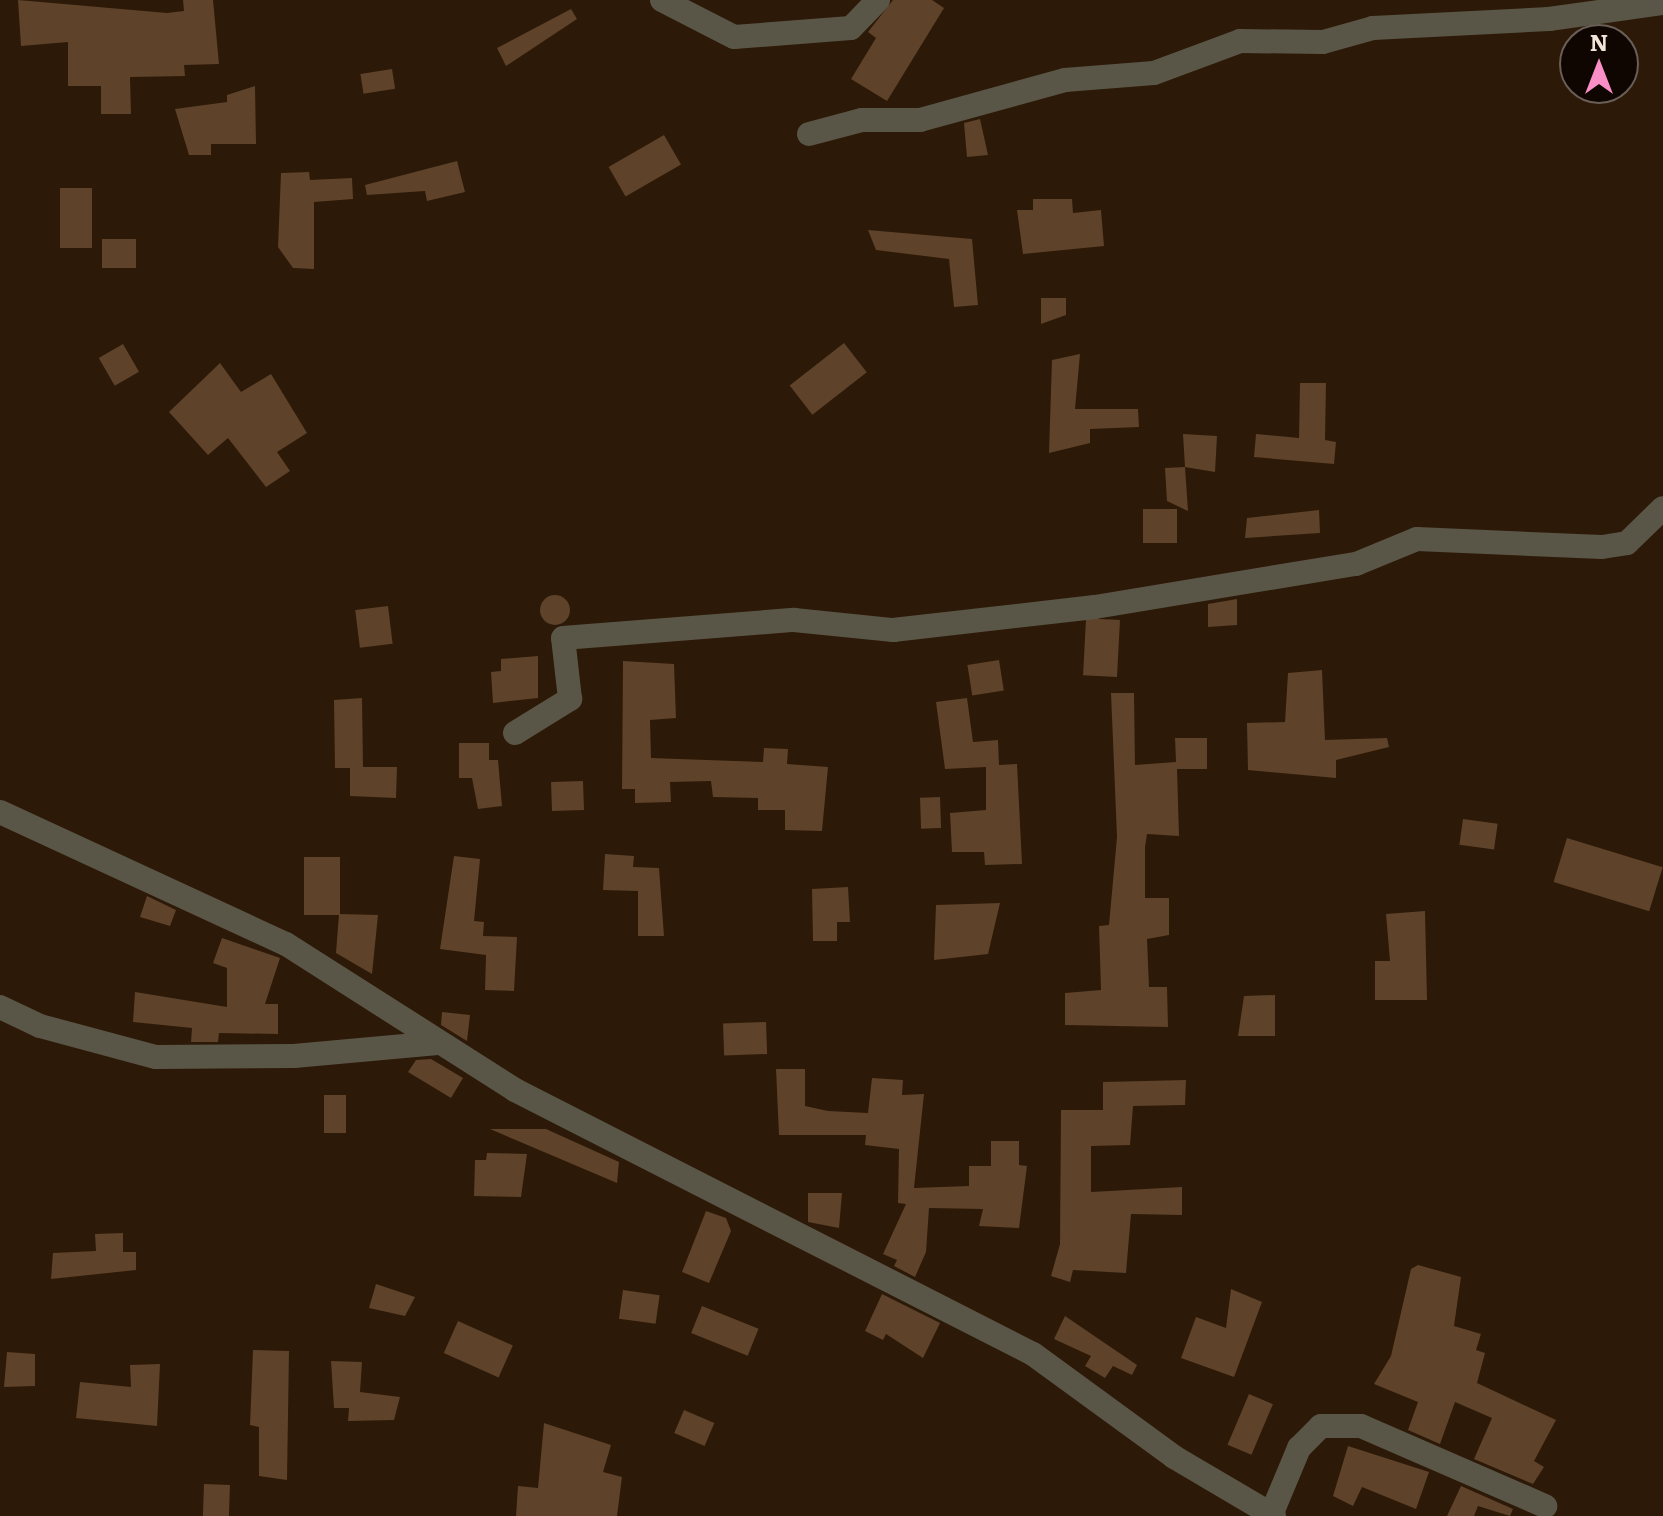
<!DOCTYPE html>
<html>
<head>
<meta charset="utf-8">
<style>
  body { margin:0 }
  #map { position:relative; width:1663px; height:1516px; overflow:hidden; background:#2d1907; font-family:Literata,serif }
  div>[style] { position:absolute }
  .building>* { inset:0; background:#5e422a; transform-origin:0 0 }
  .round { border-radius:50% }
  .street>* { height:24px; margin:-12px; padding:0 12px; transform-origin:12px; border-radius:12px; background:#5a5647 }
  span { translate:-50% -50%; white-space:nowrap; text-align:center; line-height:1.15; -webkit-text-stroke:7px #0f0602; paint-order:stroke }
  .north { position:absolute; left:1559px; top:24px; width:80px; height:80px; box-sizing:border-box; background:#0f0602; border:2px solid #6a5f58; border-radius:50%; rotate:0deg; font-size:22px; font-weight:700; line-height:32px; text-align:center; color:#f2e4d9 }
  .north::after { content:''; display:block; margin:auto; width:28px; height:36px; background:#fa8fc7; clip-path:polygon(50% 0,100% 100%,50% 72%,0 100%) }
</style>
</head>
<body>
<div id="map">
  <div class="building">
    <div style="clip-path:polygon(18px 0,167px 13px,184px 11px,183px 0,213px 0,219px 64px,184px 65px,185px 76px,130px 77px,131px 114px,101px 114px,101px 86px,68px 86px,68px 42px,21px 46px)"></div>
    <div style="clip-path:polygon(893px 0,932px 0,944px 8px,887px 101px,851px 79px,876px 38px,868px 32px)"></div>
    <div style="clip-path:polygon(571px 9px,577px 19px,506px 66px,497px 48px)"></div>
    <div style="left:392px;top:69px;width:20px;height:32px;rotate:81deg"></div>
    <div style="clip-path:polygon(255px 86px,256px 144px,211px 144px,211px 155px,189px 155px,175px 109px,227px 102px,227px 95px)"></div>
    <div style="clip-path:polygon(980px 119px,988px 155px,967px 157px,964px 123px)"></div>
    <div style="left:664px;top:135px;width:34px;height:64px;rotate:60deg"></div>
    <div style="clip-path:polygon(457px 161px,465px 192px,427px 201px,425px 191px,367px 195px,365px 185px)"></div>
    <div style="clip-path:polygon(309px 172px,310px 180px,352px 178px,353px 199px,314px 202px,314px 269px,293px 268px,278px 247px,281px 173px)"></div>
    <div style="left:60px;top:188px;width:32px;height:60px"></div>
    <div style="clip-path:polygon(1033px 199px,1072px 199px,1073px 213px,1101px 210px,1104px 246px,1023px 254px,1017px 210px,1033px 210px)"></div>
    <div style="clip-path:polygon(868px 230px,972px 239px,978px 305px,954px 307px,949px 259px,876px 250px)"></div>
    <div style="left:102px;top:239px;width:34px;height:29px"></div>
    <div style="clip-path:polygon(1041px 298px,1066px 298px,1066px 315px,1041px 324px)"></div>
    <div style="left:844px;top:343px;width:37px;height:69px;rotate:52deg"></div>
    <div style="left:123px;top:344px;width:32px;height:28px;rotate:60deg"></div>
    <div style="clip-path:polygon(1080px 354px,1075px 409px,1138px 409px,1139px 427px,1090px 429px,1090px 443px,1049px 453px,1052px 360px)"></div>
    <div style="clip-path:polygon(220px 363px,241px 392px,271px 374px,307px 433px,277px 452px,290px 471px,266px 487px,228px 438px,208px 455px,169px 412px)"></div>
    <div style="clip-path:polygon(1300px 383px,1326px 383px,1325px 440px,1336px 442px,1334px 464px,1254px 457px,1256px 434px,1299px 438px)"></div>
    <div style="clip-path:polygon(1183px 434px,1217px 436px,1215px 472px,1185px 467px)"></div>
    <div style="clip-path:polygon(1185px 467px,1188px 511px,1167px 501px,1165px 468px)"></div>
    <div style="left:1177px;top:509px;width:34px;height:34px;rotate:90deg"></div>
    <div style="clip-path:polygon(1319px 510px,1320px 533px,1245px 538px,1247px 518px)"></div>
    <div class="round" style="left:540px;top:595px;width:30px;height:30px"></div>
    <div style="clip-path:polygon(1237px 599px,1237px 625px,1208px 627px,1208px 604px)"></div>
    <div style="left:388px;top:606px;width:38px;height:33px;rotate:83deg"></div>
    <div style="left:1120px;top:620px;width:57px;height:34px;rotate:93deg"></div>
    <div style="clip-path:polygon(538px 656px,538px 698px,493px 703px,491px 672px,501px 671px,501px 659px)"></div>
    <div style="left:999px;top:660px;width:31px;height:32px;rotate:81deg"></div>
    <div style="clip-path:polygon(623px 661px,674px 664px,676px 718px,650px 720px,651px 758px,763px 762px,764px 748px,788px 749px,787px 764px,828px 767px,822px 831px,785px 830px,785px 810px,758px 810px,758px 798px,713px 797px,711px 781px,670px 782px,671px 802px,635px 803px,635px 789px,622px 789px)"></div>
    <div style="clip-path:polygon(1322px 670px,1325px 740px,1387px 738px,1389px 747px,1336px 760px,1336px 778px,1248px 770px,1247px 723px,1285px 722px,1288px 673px)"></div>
    <div style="clip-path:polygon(1111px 693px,1134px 693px,1135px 765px,1176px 762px,1175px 738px,1207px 738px,1207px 769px,1177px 769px,1179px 836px,1147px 834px,1145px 847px,1145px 898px,1169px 898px,1169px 935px,1147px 939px,1149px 987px,1167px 987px,1168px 1027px,1065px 1025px,1065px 993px,1101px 990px,1099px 926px,1109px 925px,1117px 837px)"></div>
    <div style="clip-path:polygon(362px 698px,363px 767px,397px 767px,396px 798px,350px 796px,350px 768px,335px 768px,334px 700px)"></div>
    <div style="clip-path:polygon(967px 698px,973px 742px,998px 740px,999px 765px,1017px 764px,1022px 864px,985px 865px,984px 852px,952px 852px,950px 813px,986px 810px,986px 767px,945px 769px,936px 702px)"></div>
    <div style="clip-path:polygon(459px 743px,489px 743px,489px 760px,498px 760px,502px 806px,478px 809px,472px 778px,459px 778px)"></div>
    <div style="left:583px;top:781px;width:29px;height:32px;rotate:88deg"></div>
    <div style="left:940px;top:797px;width:31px;height:20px;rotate:88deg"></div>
    <div style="left:1463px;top:819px;width:35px;height:26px;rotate:8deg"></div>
    <div style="left:1567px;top:838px;width:100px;height:46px;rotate:17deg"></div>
    <div style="clip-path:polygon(605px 854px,634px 856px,633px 867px,659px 868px,664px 936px,638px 936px,638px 891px,603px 890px)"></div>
    <div style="clip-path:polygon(454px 856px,480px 859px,474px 921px,484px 922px,483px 936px,517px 937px,514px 991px,485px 990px,486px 955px,440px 949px)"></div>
    <div style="left:304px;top:857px;width:36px;height:58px"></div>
    <div style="clip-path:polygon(848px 887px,850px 922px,837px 922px,837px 941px,813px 941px,812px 889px)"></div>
    <div style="clip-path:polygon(147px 896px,176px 910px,170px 926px,140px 917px)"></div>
    <div style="clip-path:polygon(1000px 903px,988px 954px,934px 960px,936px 905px)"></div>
    <div style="clip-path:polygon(1425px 911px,1427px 1000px,1375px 1000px,1375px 961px,1390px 961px,1386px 914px)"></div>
    <div style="clip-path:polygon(339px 914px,378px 915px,372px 974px,336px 953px)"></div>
    <div style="clip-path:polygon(222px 938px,280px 958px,265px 1004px,278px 1004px,278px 1034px,219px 1033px,218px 1042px,191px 1042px,192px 1028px,133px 1022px,135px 992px,227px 1007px,227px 968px,213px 963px)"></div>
    <div style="clip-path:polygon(1275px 995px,1275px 1036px,1238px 1036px,1244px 996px)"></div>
    <div style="clip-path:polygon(442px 1012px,470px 1015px,467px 1041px,441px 1025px)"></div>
    <div style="left:766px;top:1022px;width:32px;height:43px;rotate:88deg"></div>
    <div style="clip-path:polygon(431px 1059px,463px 1078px,451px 1098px,408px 1072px,416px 1060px)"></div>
    <div style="clip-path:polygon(776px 1069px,805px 1069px,805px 1106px,828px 1111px,868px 1113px,872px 1078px,903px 1080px,902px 1095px,924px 1094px,914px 1188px,969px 1186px,969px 1166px,991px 1166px,991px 1141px,1019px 1141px,1019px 1165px,1027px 1166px,1019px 1228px,979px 1226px,983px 1209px,929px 1208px,926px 1252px,915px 1277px,894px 1266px,897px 1260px,883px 1254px,906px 1204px,898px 1203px,899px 1149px,865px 1145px,866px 1135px,779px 1135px)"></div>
    <div style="clip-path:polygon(1186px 1080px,1185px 1105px,1133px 1106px,1130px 1145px,1091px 1146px,1091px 1192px,1182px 1187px,1182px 1215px,1131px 1214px,1126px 1273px,1073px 1270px,1070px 1282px,1051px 1276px,1060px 1244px,1061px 1110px,1103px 1110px,1103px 1082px)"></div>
    <div style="left:324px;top:1095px;width:22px;height:38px"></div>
    <div style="clip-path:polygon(490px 1129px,546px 1129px,619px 1162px,617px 1183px)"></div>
    <div style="clip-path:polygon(487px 1153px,527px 1154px,521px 1197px,474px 1196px,475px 1160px,486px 1160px)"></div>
    <div style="clip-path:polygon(808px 1193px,842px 1193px,839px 1228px,808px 1222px)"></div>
    <div style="clip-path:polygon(706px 1211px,726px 1218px,731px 1231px,709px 1283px,682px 1272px)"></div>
    <div style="clip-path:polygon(123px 1233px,123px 1252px,136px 1252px,136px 1270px,51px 1279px,53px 1253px,96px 1251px,95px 1234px)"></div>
    <div style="clip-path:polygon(1418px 1265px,1461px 1277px,1454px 1326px,1481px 1334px,1476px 1350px,1485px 1353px,1477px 1383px,1556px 1420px,1534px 1461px,1544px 1467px,1533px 1484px,1474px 1459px,1492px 1418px,1455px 1402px,1440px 1444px,1408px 1430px,1418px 1402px,1374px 1384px,1391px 1356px,1411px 1269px)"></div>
    <div style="clip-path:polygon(376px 1284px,415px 1297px,405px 1316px,369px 1308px)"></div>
    <div style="clip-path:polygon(1231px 1289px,1262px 1302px,1234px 1377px,1181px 1358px,1196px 1317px,1226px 1328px)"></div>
    <div style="left:623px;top:1290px;width:37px;height:29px;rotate:8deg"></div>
    <div style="clip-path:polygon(882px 1294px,940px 1323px,923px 1358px,886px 1334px,883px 1340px,865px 1331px)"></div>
    <div style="left:702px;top:1306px;width:61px;height:29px;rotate:22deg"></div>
    <div style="clip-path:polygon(1065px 1316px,1137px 1365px,1132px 1375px,1113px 1366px,1105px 1378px,1085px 1366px,1091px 1356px,1054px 1339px)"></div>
    <div style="left:458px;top:1321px;width:60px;height:35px;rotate:24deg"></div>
    <div style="clip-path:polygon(253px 1350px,289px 1351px,287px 1480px,259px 1476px,259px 1427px,250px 1425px)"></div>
    <div style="clip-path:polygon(7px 1352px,35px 1354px,35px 1386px,4px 1387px)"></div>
    <div style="clip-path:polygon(331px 1361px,362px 1362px,360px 1392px,400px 1397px,394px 1420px,348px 1421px,349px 1408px,334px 1408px)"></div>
    <div style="clip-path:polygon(160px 1364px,157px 1426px,76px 1418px,80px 1382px,131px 1387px,130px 1365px)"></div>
    <div style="left:1249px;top:1394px;width:26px;height:55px;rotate:23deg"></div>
    <div style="left:684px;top:1410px;width:33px;height:25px;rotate:23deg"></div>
    <div style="clip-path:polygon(544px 1423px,611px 1445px,603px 1472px,622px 1477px,617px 1516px,516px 1516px,518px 1486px,538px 1488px)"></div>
    <div style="clip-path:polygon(1348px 1446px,1429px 1472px,1416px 1509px,1362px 1487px,1353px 1506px,1333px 1496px)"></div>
    <div style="left:204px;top:1484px;width:26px;height:32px;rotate:2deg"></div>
    <div style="clip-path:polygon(1461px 1486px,1513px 1509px,1510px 1516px,1478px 1506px,1474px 1516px,1447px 1516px)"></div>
  </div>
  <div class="street">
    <div style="left:662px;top:0;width:81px;rotate:27.2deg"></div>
    <div style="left:734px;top:37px;width:117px;rotate:-4.4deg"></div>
    <div style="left:851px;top:28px;width:39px;rotate:-46deg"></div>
    <div style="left:809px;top:134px;width:55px;rotate:-14.8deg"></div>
    <div style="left:862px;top:120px;width:58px"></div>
    <div style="left:920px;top:120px;width:150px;rotate:-15.4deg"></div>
    <div style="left:1065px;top:80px;width:89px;rotate:-4.5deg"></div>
    <div style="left:1154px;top:73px;width:92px;rotate:-20.4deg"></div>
    <div style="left:1240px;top:41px;width:83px;rotate:0.7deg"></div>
    <div style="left:1323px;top:42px;width:52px;rotate:-15.6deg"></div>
    <div style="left:1373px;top:28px;width:176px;rotate:-2.9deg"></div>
    <div style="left:1549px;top:19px;width:115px;rotate:-8deg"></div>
    <div style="left:515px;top:733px;width:65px;rotate:-31.7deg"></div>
    <div style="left:570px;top:699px;width:61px;rotate:-96.5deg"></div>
    <div style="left:563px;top:638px;width:232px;rotate:-4.5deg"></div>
    <div style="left:794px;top:620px;width:100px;rotate:5.8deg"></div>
    <div style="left:893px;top:630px;width:203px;rotate:-6.5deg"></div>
    <div style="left:1095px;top:607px;width:265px;rotate:-9.4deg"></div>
    <div style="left:1356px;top:564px;width:66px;rotate:-22.3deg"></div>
    <div style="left:1417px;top:539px;width:185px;rotate:2.5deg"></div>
    <div style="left:1602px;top:547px;width:25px;rotate:-9deg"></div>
    <div style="left:1627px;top:543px;width:50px;rotate:-44.2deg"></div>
    <div style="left:0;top:812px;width:315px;rotate:24.8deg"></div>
    <div style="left:286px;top:944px;width:272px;rotate:32.5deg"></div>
    <div style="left:515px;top:1090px;width:581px;rotate:27.01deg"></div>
    <div style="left:1033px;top:1354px;width:175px;rotate:36.1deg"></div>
    <div style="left:1174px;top:1457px;width:116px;rotate:30.5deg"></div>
    <div style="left:0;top:1007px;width:44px;rotate:25.4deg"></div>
    <div style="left:40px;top:1026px;width:120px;rotate:15deg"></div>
    <div style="left:156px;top:1057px;width:138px;rotate:-0.4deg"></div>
    <div style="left:294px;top:1056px;width:144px;rotate:-5.2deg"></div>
    <div style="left:1271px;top:1515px;width:73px;rotate:-67.3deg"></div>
    <div style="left:1299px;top:1448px;width:31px;rotate:-45deg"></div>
    <div style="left:1321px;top:1426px;width:40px"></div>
    <div style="left:1361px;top:1426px;width:201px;rotate:23.5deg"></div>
  </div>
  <div class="north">N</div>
</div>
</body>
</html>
